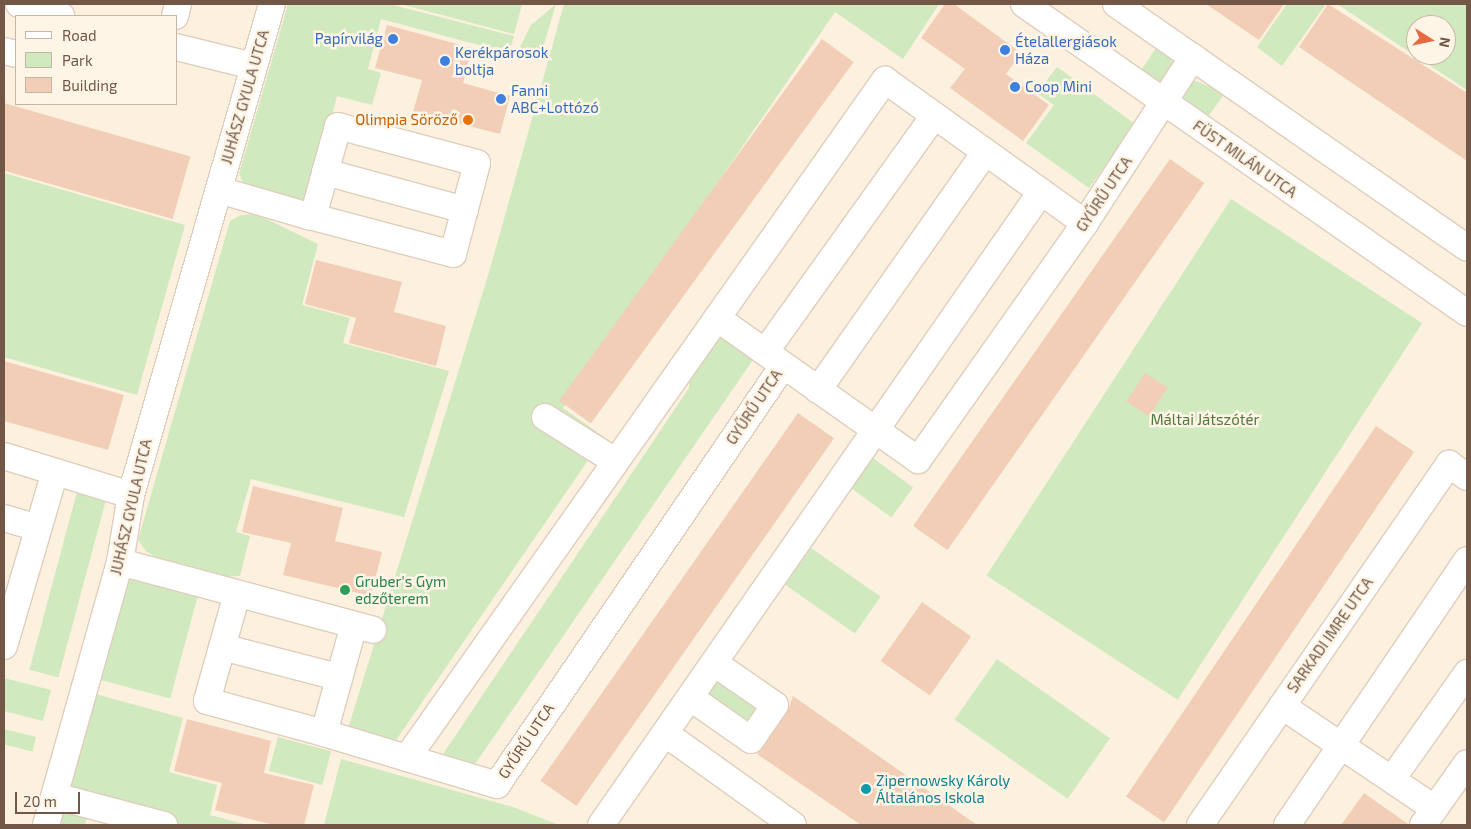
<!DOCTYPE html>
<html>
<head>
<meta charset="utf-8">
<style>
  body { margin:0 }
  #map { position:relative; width:1471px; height:829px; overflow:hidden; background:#fcf1df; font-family:"Exo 2",sans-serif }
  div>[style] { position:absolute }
  .green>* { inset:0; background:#d0e9be; transform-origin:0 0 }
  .building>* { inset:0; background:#f2ceb7; transform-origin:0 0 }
  .roads { filter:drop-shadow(1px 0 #e0cdbc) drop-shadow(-1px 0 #e0cdbc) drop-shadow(0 1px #e0cdbc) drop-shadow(0 -1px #e0cdbc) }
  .minor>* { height:26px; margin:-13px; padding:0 13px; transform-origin:13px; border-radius:13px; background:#fff }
  .dots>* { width:14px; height:14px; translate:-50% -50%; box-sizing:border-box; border:2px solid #fff5e6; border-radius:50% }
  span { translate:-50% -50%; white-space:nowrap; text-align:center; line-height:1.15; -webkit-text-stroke:5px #fff5e6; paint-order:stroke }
  .shop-label { font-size:15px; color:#366cbe }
  .right { translate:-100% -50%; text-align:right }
  .left { translate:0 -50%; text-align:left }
  .street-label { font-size:15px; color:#725747 }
  .food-label { font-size:15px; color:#c56008 }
  .park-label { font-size:15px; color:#50783f }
  .leisure-label { font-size:15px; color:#27864d }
  .culture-label { font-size:15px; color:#0d838f }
  .frame { position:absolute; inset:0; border:5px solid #725747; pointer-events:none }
  .legend { position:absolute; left:15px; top:15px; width:162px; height:90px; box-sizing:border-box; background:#fff5e6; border:1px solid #c7b6a6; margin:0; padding:6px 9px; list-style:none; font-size:15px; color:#725747 }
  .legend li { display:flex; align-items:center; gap:10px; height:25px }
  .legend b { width:25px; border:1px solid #c7b6a6 }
  .north { position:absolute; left:1406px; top:15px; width:50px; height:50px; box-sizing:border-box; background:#fff5e6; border:1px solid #c7b6a6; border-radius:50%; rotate:100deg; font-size:14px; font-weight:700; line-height:20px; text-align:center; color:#725747 }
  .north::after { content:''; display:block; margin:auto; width:18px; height:22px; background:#e86843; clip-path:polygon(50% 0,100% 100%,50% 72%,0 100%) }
  .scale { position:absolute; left:15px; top:792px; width:65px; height:22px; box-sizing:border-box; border:2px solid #725747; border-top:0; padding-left:6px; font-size:15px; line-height:18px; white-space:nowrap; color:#725747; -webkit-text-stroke:4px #fff5e6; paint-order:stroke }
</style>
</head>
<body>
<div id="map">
  <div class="green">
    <div style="clip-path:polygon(288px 4px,389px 4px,514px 36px,509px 53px,381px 19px,368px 69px,381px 73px,372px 105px,337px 96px,308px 206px,244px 184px,239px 174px)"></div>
    <div style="clip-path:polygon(400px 4px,522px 4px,514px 34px)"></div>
    <div style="clip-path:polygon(556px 4px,539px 61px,516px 55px,531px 25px)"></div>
    <div style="clip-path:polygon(564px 4px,939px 4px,903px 59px,835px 12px,563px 408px,604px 437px,392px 746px,347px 732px,490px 269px)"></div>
    <div style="clip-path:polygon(1287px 4px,1326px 4px,1282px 66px,1257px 47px)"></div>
    <div style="clip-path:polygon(evenodd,1337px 4px,1467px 4px,1467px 90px,1337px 4px,1416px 25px,1446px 25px,1446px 55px,1416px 55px,1416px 25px)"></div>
    <div style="clip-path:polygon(1158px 45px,1176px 66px,1165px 83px,1139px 73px)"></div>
    <div style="clip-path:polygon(1057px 67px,1135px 124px,1089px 188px,1026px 143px,1054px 105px,1037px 93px)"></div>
    <div style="clip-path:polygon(1191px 79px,1225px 93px,1205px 121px,1180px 95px)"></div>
    <div style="clip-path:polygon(4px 173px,185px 225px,137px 395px,4px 357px)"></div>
    <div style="left:1231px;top:199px;width:228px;height:449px;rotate:33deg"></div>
    <div style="clip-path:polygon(256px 214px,318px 244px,302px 305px,350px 318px,343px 343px,449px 371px,404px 517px,251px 479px,236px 532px,250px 536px,240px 576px,220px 577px,160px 560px,146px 551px,138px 540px,230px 221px,241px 215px)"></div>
    <div style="clip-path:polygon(713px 331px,757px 354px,471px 770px,439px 760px,689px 388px,690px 365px)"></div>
    <div style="left:863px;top:451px;width:62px;height:37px;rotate:36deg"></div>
    <div style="left:77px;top:492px;width:30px;height:184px;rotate:15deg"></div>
    <div style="left:811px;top:548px;width:85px;height:45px;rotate:35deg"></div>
    <div style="left:127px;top:570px;width:75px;height:113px;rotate:15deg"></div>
    <div style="left:997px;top:659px;width:138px;height:74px;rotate:35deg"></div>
    <div style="left:715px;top:667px;width:64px;height:35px;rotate:35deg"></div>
    <div style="clip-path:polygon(4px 678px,51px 690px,43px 721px,4px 711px)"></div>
    <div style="clip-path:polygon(92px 693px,183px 718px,169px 772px,217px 785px,210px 815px,248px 825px,146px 825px,89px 811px,85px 825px,55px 825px)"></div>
    <div style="left:4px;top:729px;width:33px;height:15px;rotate:14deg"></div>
    <div style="left:278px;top:737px;width:55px;height:35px;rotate:15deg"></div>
    <div style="clip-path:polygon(341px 759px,513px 807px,559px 825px,324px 825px)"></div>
  </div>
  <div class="building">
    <div style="clip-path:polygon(945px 4px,954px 4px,1021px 53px,1006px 74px,1049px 105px,1023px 141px,950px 88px,965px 69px,921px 38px)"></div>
    <div style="clip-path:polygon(1206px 4px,1284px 4px,1259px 40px)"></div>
    <div style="clip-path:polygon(1328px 4px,1467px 93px,1467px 161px,1299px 47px)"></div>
    <div style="clip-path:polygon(387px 25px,472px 48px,463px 83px,510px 96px,500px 134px,413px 112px,422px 80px,375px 68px)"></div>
    <div style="left:822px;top:39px;width:39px;height:447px;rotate:36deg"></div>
    <div style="left:4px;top:103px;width:194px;height:65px;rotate:16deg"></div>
    <div style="left:1170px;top:159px;width:42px;height:448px;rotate:35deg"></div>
    <div style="clip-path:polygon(316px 260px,402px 282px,394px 312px,446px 326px,436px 366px,349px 343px,356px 318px,305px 304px)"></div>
    <div style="clip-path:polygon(4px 361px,124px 395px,108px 450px,4px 421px)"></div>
    <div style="left:1145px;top:373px;width:27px;height:34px;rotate:33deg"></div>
    <div style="left:798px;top:413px;width:44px;height:449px;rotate:35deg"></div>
    <div style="left:1376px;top:426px;width:46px;height:447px;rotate:34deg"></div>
    <div style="clip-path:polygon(253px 486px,343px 508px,335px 541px,382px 552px,371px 596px,283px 575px,291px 543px,242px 532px)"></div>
    <div style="left:922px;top:602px;width:60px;height:72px;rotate:35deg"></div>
    <div style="clip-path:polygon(793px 696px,977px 825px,861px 825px,757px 754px,787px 713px)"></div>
    <div style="clip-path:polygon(187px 719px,271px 741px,264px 773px,314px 785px,304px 825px,274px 825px,215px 810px,222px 783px,174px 771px)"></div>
    <div style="clip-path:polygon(1364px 793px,1408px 824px,1408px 825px,1341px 825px)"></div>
  </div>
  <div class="roads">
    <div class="minor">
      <div style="left:19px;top:4px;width:44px;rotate:15.9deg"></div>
      <div style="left:1024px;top:4px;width:540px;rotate:34.9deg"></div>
      <div style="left:1116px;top:4px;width:427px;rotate:34.8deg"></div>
      <div style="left:175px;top:16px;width:12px;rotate:-76deg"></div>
      <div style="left:176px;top:47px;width:79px;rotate:13.9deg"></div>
      <div style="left:4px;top:51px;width:12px;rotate:14deg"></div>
      <div style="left:325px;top:172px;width:145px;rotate:15.2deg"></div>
      <div style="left:219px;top:190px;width:93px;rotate:16.3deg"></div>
      <div style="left:308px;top:216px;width:5px;rotate:11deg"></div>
      <div style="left:313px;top:217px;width:145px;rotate:14.8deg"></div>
      <div style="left:453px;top:254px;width:94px;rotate:-75.2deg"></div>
      <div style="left:477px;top:163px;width:144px;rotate:-165.1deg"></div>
      <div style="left:338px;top:126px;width:94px;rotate:105.4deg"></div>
      <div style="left:717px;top:318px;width:246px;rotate:35.2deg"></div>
      <div style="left:918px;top:460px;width:290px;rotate:-54.8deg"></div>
      <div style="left:1085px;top:223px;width:198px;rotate:-57deg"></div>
      <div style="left:765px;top:352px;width:290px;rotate:-54.4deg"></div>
      <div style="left:783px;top:366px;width:507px;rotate:124.32deg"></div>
      <div style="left:497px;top:785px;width:94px;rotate:-163.3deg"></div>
      <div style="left:407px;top:758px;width:830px;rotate:-54.82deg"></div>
      <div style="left:885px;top:80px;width:246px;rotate:35.6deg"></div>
      <div style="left:818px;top:390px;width:291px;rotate:-54.9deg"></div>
      <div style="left:545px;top:417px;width:83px;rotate:32.2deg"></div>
      <div style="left:4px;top:456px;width:133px;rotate:17.1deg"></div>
      <div style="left:4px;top:518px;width:35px;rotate:16deg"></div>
      <div style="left:120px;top:562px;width:262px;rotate:15deg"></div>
      <div style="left:237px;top:594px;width:111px;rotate:105.7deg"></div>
      <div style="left:207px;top:701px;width:121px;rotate:15.3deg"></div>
      <div style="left:324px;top:733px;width:112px;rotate:-74.5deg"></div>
      <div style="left:4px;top:646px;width:181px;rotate:-73.7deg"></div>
      <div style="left:222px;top:647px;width:120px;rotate:14.5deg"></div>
      <div style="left:691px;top:698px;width:73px;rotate:35deg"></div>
      <div style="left:751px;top:740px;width:42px;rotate:-55.6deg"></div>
      <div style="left:775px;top:705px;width:74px;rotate:-145.5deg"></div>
      <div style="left:1282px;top:706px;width:184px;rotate:33.9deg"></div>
      <div style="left:324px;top:733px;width:87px;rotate:16.8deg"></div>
      <div style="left:666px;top:734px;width:156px;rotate:35.6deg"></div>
      <div style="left:1392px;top:779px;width:130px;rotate:-54.7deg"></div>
      <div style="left:55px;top:796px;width:113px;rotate:14.9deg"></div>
      <div style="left:46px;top:825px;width:273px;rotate:-74.3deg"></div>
      <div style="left:120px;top:562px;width:68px;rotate:-80.7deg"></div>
      <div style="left:131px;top:495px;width:511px;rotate:-73.98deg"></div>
      <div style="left:601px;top:825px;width:771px;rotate:-55.2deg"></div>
      <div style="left:1200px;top:825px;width:439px;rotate:-55.4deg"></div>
      <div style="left:1449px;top:464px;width:22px;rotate:36deg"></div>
      <div style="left:1287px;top:825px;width:320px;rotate:-55.8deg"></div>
      <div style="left:1423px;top:825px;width:76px;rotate:-54.6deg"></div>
    </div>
  </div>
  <div class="dots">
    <div style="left:393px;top:39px;background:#3f7fe0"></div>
    <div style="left:1005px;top:50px;background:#3f7fe0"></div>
    <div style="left:445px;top:61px;background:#3f7fe0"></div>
    <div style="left:1015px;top:87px;background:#3f7fe0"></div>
    <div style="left:501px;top:99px;background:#3f7fe0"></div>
    <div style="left:468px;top:120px;background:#e8710a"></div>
    <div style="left:345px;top:590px;background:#2e9e5b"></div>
    <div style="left:866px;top:789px;background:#0f9aa8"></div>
  </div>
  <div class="shop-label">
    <span class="right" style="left:383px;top:39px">Papírvilág</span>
    <span class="left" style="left:1015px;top:50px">Ételallergiások<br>Háza</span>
    <span class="left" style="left:455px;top:61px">Kerékpárosok<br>boltja</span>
    <span class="left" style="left:1025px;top:87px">Coop Mini</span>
    <span class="left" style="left:511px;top:99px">Fanni<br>ABC+Lottózó</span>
  </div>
  <div class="street-label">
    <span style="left:245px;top:97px;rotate:-74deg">JUHÁSZ GYULA UTCA</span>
    <span style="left:1245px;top:159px;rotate:35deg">FÜST MILÁN UTCA</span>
    <span style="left:1104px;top:194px;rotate:-56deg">GYŰRŰ UTCA</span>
    <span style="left:754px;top:407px;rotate:-56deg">GYŰRŰ UTCA</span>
    <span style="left:131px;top:507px;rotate:-77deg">JUHÁSZ GYULA UTCA</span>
    <span style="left:1330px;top:635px;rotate:-55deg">SARKADI IMRE UTCA</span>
    <span style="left:526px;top:741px;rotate:-56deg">GYŰRŰ UTCA</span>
  </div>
  <div class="food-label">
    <span class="right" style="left:458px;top:120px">Olimpia Söröző</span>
  </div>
  <div class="park-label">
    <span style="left:1205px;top:420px">Máltai Játszótér</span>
  </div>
  <div class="leisure-label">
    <span class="left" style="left:355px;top:590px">Gruber's Gym<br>edzőterem</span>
  </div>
  <div class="culture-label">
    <span class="left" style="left:876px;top:789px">Zipernowsky Károly<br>Általános Iskola</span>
  </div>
  <div class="frame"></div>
  <ul class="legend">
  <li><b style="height:6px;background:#fff"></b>Road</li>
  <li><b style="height:14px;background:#d0e9be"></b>Park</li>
  <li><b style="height:14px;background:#f2ceb7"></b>Building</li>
  </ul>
  <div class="north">N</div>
  <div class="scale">20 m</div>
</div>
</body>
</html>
